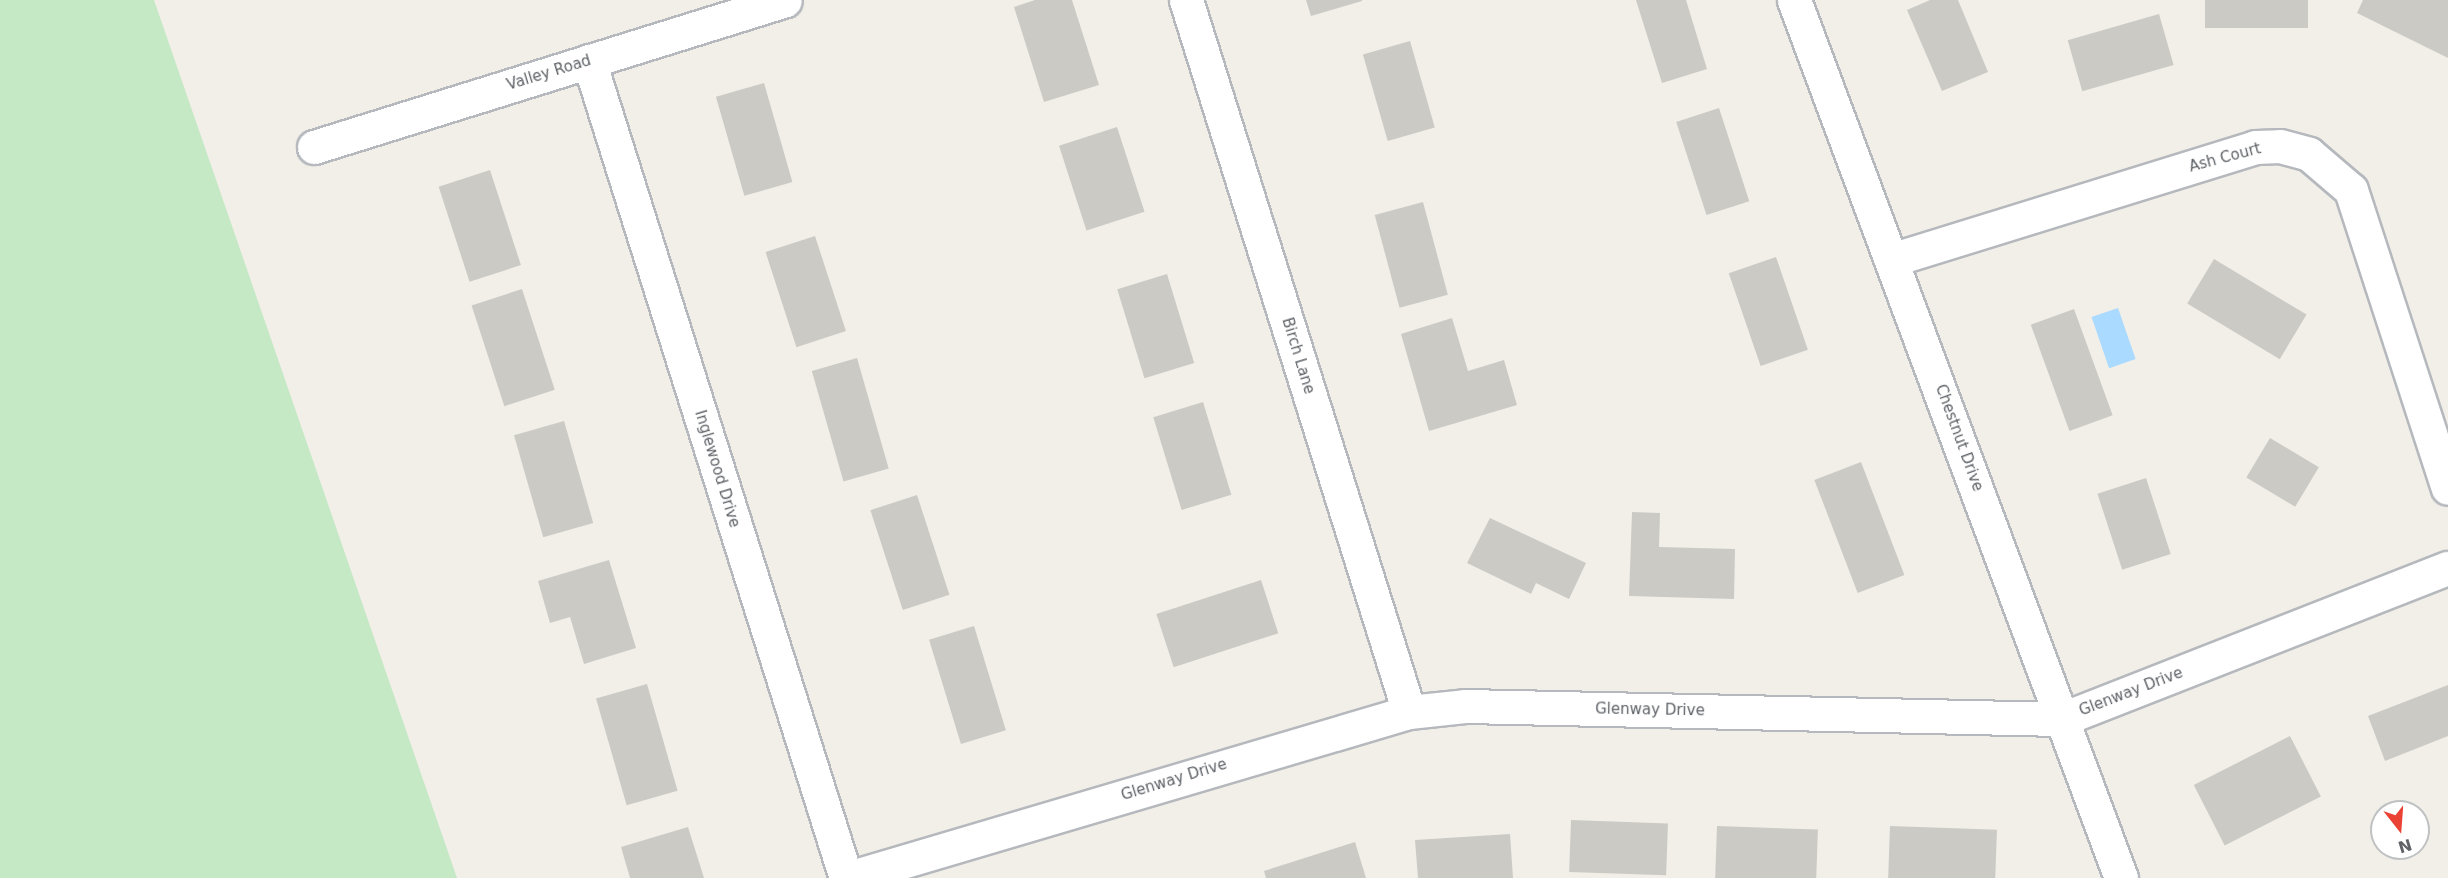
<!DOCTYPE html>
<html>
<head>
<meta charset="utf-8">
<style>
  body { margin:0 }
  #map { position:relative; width:2448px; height:878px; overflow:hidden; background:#f1efe8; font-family:"DejaVu Sans",sans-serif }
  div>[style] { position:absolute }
  .green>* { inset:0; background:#c5e8c5 }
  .water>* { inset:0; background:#aadaff; transform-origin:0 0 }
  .building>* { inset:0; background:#cccac5; transform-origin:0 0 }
  .roads { filter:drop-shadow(2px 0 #b5b8bc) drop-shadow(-2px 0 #b5b8bc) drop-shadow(0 2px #b5b8bc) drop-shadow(0 -2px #b5b8bc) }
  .minor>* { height:33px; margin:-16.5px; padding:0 16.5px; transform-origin:16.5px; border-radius:16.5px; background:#fff }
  span { translate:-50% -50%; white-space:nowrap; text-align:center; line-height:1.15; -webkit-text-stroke:4.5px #fff; paint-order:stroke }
  .street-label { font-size:15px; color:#5f6368 }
  .north { position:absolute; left:2370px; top:800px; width:60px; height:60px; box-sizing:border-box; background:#fff; border:2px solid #bfc1c3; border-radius:50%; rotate:163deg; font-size:16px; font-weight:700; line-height:24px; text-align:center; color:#5f6368 }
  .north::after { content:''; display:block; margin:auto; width:21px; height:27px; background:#ea4335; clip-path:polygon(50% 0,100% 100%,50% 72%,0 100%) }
</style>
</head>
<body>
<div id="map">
  <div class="green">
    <div style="clip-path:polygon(0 0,154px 0,457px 878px,0 878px)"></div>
  </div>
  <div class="water">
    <div style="left:2118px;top:308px;width:54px;height:28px;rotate:71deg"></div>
  </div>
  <div class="building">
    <div style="clip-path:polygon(1035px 0,1072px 0,1099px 85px,1044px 102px,1014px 7px)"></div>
    <div style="clip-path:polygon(1306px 0,1362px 0,1362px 1px,1311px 16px)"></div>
    <div style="clip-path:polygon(1636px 0,1686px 0,1707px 69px,1662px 83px)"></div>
    <div style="clip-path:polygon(1930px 0,1958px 0,1988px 72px,1942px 91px,1907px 10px)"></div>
    <div style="left:2205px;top:0;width:103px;height:28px"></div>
    <div style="clip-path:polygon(2363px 0,2448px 0,2448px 58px,2357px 13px)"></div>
    <div style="left:2159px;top:14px;width:53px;height:95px;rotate:74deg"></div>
    <div style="left:1410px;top:41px;width:90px;height:49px;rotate:74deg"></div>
    <div style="left:764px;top:83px;width:103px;height:50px;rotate:74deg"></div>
    <div style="left:1719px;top:108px;width:98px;height:45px;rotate:72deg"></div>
    <div style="left:1117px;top:127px;width:89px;height:61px;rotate:72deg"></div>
    <div style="left:490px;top:170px;width:100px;height:54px;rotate:72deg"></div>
    <div style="left:1423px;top:202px;width:96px;height:50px;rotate:75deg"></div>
    <div style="left:815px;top:236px;width:100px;height:52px;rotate:72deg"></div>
    <div style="left:1776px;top:257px;width:98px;height:50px;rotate:71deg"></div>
    <div style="left:2214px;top:259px;width:108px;height:52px;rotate:31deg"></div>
    <div style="left:1167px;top:274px;width:93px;height:52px;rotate:73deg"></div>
    <div style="left:522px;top:289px;width:106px;height:53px;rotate:72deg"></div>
    <div style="left:2074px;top:309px;width:113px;height:46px;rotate:70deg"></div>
    <div style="clip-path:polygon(1452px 318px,1468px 371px,1504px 360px,1517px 405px,1429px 431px,1401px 334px)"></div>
    <div style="left:857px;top:358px;width:115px;height:47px;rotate:74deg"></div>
    <div style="left:1203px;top:402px;width:97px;height:52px;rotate:73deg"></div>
    <div style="left:564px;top:421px;width:106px;height:52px;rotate:74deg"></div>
    <div style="left:2270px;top:438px;width:57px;height:46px;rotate:31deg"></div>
    <div style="left:1861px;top:462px;width:121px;height:50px;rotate:69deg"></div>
    <div style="left:2146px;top:478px;width:80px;height:51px;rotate:72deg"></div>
    <div style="left:917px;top:495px;width:105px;height:49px;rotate:72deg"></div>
    <div style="clip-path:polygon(1632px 512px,1660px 513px,1659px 547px,1735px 549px,1734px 599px,1629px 596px)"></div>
    <div style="clip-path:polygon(1490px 518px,1586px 563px,1569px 599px,1536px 583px,1531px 594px,1467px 563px)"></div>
    <div style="clip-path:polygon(609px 560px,636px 648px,584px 664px,570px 617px,550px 623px,538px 581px)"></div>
    <div style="left:1261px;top:580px;width:56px;height:110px;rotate:72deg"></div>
    <div style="left:974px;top:626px;width:109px;height:47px;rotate:73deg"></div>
    <div style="left:647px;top:684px;width:111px;height:53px;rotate:74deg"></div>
    <div style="clip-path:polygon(2448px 685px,2448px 736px,2385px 761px,2368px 716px)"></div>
    <div style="left:2290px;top:736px;width:68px;height:108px;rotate:63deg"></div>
    <div style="left:1571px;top:820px;width:97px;height:52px;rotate:2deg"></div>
    <div style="left:1717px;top:826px;width:101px;height:52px;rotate:2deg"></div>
    <div style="left:1890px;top:826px;width:107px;height:52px;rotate:2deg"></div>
    <div style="clip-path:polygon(688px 827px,704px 878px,630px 878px,621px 847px)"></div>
    <div style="clip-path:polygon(1510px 834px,1513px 878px,1418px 878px,1415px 840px)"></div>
    <div style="clip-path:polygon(1355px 842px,1366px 878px,1266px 878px,1264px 871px)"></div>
  </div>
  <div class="roads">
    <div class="minor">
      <div style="left:1186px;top:0;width:746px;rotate:72.61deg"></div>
      <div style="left:1794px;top:0;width:937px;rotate:69.57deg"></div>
      <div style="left:589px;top:61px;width:856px;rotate:72.54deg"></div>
      <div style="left:314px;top:147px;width:493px;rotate:-17.3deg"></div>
      <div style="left:1894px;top:259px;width:378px;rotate:-17.2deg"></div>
      <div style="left:2255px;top:147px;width:25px;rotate:-2deg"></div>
      <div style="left:2280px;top:146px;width:30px;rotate:15deg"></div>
      <div style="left:2309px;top:154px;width:55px;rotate:40.6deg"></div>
      <div style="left:2351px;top:190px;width:313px;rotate:72deg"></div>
      <div style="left:848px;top:878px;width:585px;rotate:-16.48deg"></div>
      <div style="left:1409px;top:712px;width:56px;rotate:-6.1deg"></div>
      <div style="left:1465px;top:706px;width:597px;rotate:1.25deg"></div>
      <div style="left:2062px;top:719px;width:414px;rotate:-21.4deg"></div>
    </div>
  </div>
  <div class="street-label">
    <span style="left:549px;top:73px;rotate:-17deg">Valley Road</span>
    <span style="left:2225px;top:158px;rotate:-15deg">Ash Court</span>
    <span style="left:1298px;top:356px;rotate:73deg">Birch Lane</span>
    <span style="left:1959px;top:438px;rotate:70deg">Chestnut Drive</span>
    <span style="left:717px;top:469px;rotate:73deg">Inglewood Drive</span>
    <span style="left:2131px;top:692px;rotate:-21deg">Glenway Drive</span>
    <span style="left:1650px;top:710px;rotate:1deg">Glenway Drive</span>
    <span style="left:1174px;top:780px;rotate:-17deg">Glenway Drive</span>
  </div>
  <div class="north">N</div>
</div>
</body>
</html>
